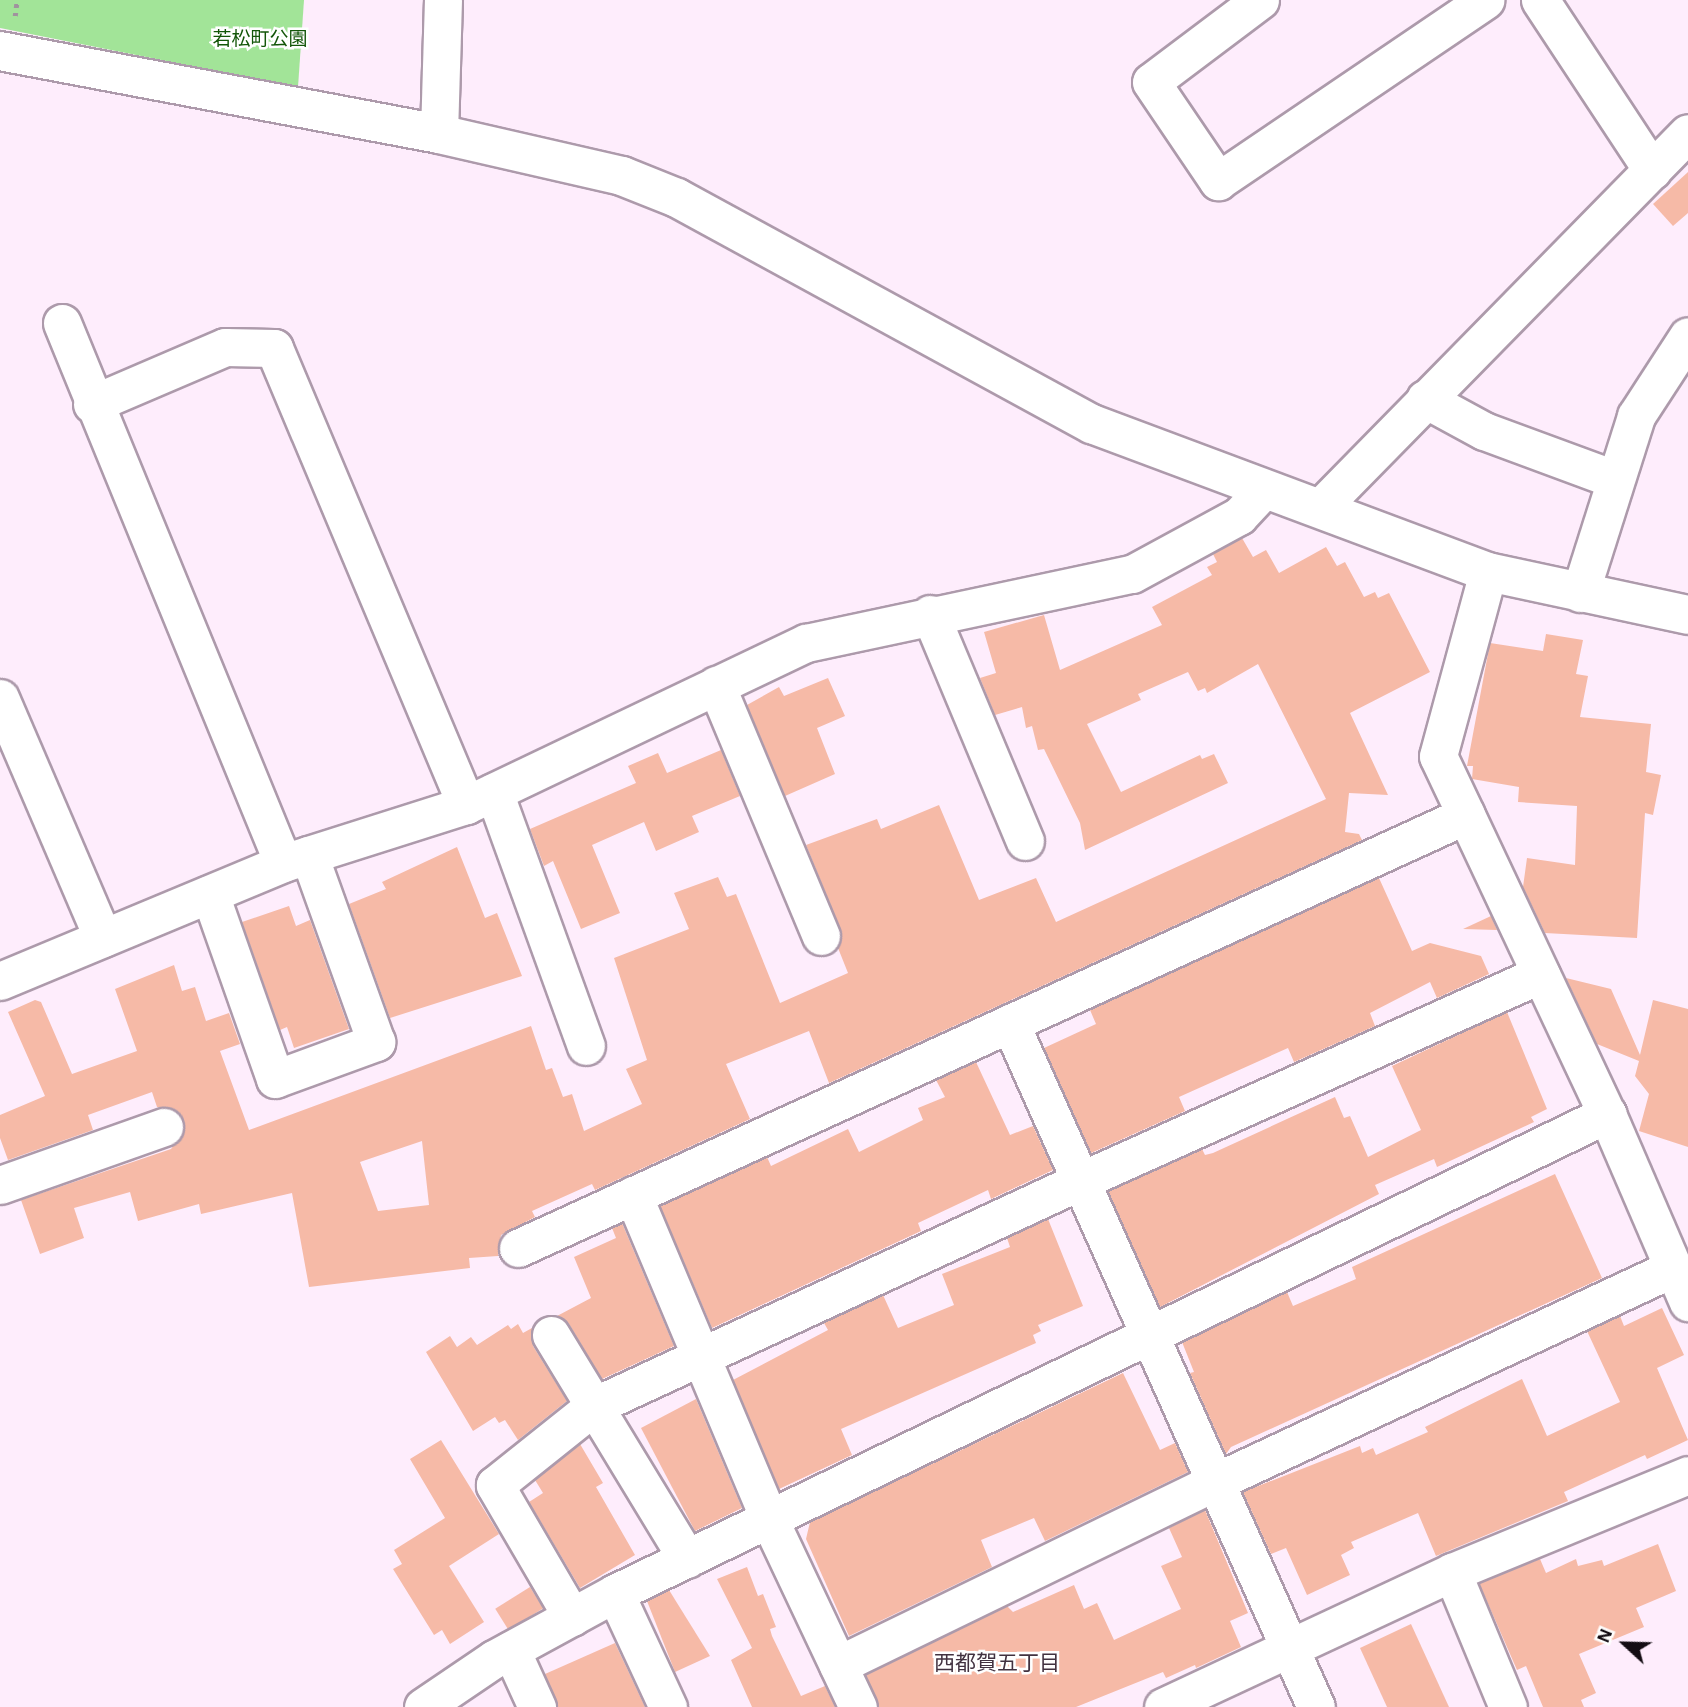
<!DOCTYPE html>
<html>
<head>
<meta charset="utf-8">
<style>
  body { margin:0 }
  #map { position:relative; width:1688px; height:1707px; overflow:hidden; background:#feedfc; font-family:"Alegreya Sans","Noto Sans JP",sans-serif }
  div>[style] { position:absolute }
  .green>* { inset:0; background:#a2e498 }
  .building>* { inset:0; background:#f6baa7; transform-origin:0 0 }
  .path>* { height:4.5px; margin-top:-2.25px; transform-origin:0; background:repeating-linear-gradient(90deg,#a0939e 0 3.5px,transparent 0 8.5px) }
  .roads { filter:drop-shadow(2px 0 #ad9aab) drop-shadow(-2px 0 #ad9aab) drop-shadow(0 2px #ad9aab) drop-shadow(0 -2px #ad9aab) }
  .minor>* { height:37px; margin:-18.5px; padding:0 18.5px; transform-origin:18.5px; border-radius:18.5px; background:#fff }
  .tertiary>* { height:38px; margin:-19px; padding:0 19px; transform-origin:19px; border-radius:19px; background:#fff }
  span { translate:-50% -50%; white-space:nowrap; text-align:center; line-height:1.15; -webkit-text-stroke:5px #fff; paint-order:stroke }
  .park-label { font-size:19px; color:#135609 }
  .neighbourhood-label { font-size:21px; color:#423240 }
  .north { position:absolute; left:1590px; top:1609px; width:70px; height:70px; -webkit-text-stroke:5px #fff; paint-order:stroke; rotate:292deg; font-size:19px; font-weight:700; line-height:28px; text-align:center; color:#140d13 }
  .north::after { content:''; display:block; margin:auto; width:24px; height:32px; background:#140d13; clip-path:polygon(50% 0,100% 100%,50% 72%,0 100%) }
</style>
</head>
<body>
<div id="map">
  <div class="green">
    <div style="clip-path:polygon(0 0,304px 0,298px 87px,0 28px)"></div>
  </div>
  <div class="building">
    <div style="clip-path:polygon(1688px 172px,1688px 213px,1673px 226px,1653px 204px)"></div>
    <div style="clip-path:polygon(evenodd,1242px 538px,1253px 557px,1266px 550px,1279px 573px,1326px 547px,1337px 566px,1345px 562px,1364px 597px,1375px 592px,1378px 598px,1389px 593px,1430px 672px,1350px 713px,1388px 795px,1349px 793px,1345px 832px,1359px 834px,1362px 840px,829px 1083px,809px 1031px,726px 1064px,750px 1119px,595px 1190px,592px 1184px,532px 1211px,535px 1217px,501px 1235px,498px 1256px,469px 1258px,470px 1268px,309px 1287px,292px 1193px,201px 1214px,199px 1204px,138px 1221px,130px 1192px,74px 1208px,84px 1238px,40px 1254px,21px 1200px,171px 1149px,185px 1130px,178px 1112px,157px 1107px,152px 1092px,88px 1115px,93px 1130px,8px 1160px,0 1138px,0 1115px,45px 1096px,8px 1012px,35px 1000px,41px 1002px,72px 1074px,137px 1051px,115px 989px,174px 965px,182px 991px,195px 987px,206px 1021px,229px 1013px,240px 1044px,220px 1051px,249px 1130px,531px 1026px,546px 1070px,552px 1068px,563px 1097px,572px 1094px,584px 1131px,642px 1104px,626px 1069px,647px 1060px,614px 958px,689px 929px,674px 893px,718px 877px,727px 897px,736px 894px,780px 1003px,848px 973px,838px 948px,840px 928px,806px 845px,877px 819px,881px 829px,939px 805px,979px 900px,1036px 878px,1056px 922px,1326px 799px,1258px 664px,1207px 693px,1205px 688px,1198px 691px,1188px 672px,1138px 694px,1141px 700px,1087px 724px,1121px 792px,1200px 755px,1202px 759px,1214px 754px,1228px 783px,1085px 850px,1080px 823px,1044px 749px,1038px 750px,1032px 726px,1026px 728px,1022px 707px,995px 715px,980px 678px,996px 673px,984px 632px,1044px 615px,1060px 670px,1162px 625px,1152px 607px,1212px 575px,1207px 567px,1217px 562px,1213px 554px,1242px 538px,422px 1141px,429px 1205px,378px 1211px,360px 1162px,422px 1141px)"></div>
    <div style="clip-path:polygon(1546px 634px,1583px 640px,1576px 674px,1588px 676px,1580px 717px,1651px 724px,1646px 772px,1661px 775px,1653px 815px,1645px 813px,1637px 938px,1545px 933px,1523px 887px,1527px 858px,1575px 865px,1577px 806px,1518px 802px,1519px 787px,1472px 779px,1473px 766px,1467px 766px,1490px 643px,1543px 651px)"></div>
    <div style="clip-path:polygon(828px 678px,845px 716px,817px 728px,835px 774px,785px 796px,747px 705px,779px 687px,784px 696px)"></div>
    <div style="clip-path:polygon(721px 750px,740px 796px,692px 816px,699px 832px,656px 851px,644px 822px,592px 845px,620px 913px,581px 929px,553px 861px,544px 866px,530px 829px,636px 783px,628px 766px,658px 753px,667px 773px)"></div>
    <div style="clip-path:polygon(457px 847px,485px 918px,497px 913px,522px 976px,390px 1018px,349px 904px,386px 889px,382px 882px)"></div>
    <div style="clip-path:polygon(1379px 878px,1412px 951px,1430px 943px,1481px 956px,1489px 974px,1437px 998px,1430px 982px,1370px 1013px,1375px 1026px,1294px 1062px,1288px 1048px,1179px 1097px,1185px 1111px,1091px 1153px,1044px 1048px,1096px 1024px,1090px 1010px)"></div>
    <div style="clip-path:polygon(289px 906px,296px 926px,310px 920px,349px 1029px,294px 1048px,287px 1027px,280px 1030px,242px 922px)"></div>
    <div style="clip-path:polygon(1491px 916px,1497px 930px,1463px 929px)"></div>
    <div style="clip-path:polygon(1566px 978px,1611px 989px,1640px 1055px,1653px 1000px,1688px 1009px,1688px 1147px,1639px 1131px,1649px 1094px,1635px 1076px,1639px 1061px,1597px 1044px)"></div>
    <div style="clip-path:polygon(1507px 1012px,1547px 1109px,1531px 1117px,1534px 1122px,1437px 1167px,1434px 1159px,1375px 1185px,1379px 1194px,1160px 1307px,1108px 1191px,1202px 1149px,1205px 1155px,1213px 1153px,1335px 1097px,1344px 1118px,1350px 1116px,1368px 1157px,1421px 1130px,1392px 1066px)"></div>
    <div style="clip-path:polygon(976px 1062px,1010px 1135px,1033px 1126px,1053px 1170px,991px 1199px,988px 1190px,918px 1223px,921px 1231px,712px 1328px,660px 1206px,767px 1157px,771px 1166px,848px 1129px,859px 1152px,923px 1120px,918px 1108px,945px 1097px,936px 1080px)"></div>
    <div style="clip-path:polygon(1555px 1174px,1602px 1278px,1231px 1447px,1226px 1454px,1190px 1373px,1194px 1372px,1182px 1342px,1287px 1292px,1293px 1306px,1356px 1279px,1352px 1267px)"></div>
    <div style="clip-path:polygon(1048px 1219px,1083px 1306px,1038px 1325px,1041px 1331px,1033px 1335px,1036px 1343px,841px 1429px,852px 1455px,779px 1489px,733px 1380px,828px 1330px,824px 1323px,883px 1295px,898px 1328px,954px 1305px,942px 1274px,1010px 1247px,1007px 1238px)"></div>
    <div style="clip-path:polygon(622px 1223px,674px 1346px,602px 1379px,569px 1324px,557px 1316px,591px 1298px,574px 1257px,616px 1238px,612px 1228px)"></div>
    <div style="clip-path:polygon(1662px 1308px,1684px 1355px,1657px 1368px,1688px 1440px,1647px 1459px,1645px 1455px,1564px 1492px,1568px 1501px,1436px 1556px,1418px 1513px,1351px 1542px,1354px 1548px,1341px 1555px,1350px 1575px,1307px 1595px,1286px 1548px,1271px 1554px,1243px 1492px,1360px 1446px,1362px 1453px,1373px 1448px,1376px 1455px,1428px 1432px,1425px 1427px,1522px 1379px,1547px 1436px,1620px 1402px,1587px 1331px,1620px 1316px,1624px 1326px)"></div>
    <div style="clip-path:polygon(518px 1324px,523px 1333px,532px 1328px,533px 1346px,567px 1401px,518px 1440px,505px 1420px,499px 1423px,495px 1417px,473px 1431px,426px 1352px,450px 1336px,457px 1347px,471px 1337px,477px 1345px,508px 1325px,511px 1329px)"></div>
    <div style="clip-path:polygon(1123px 1373px,1160px 1450px,1175px 1443px,1188px 1472px,1045px 1541px,1034px 1518px,981px 1540px,992px 1567px,849px 1636px,806px 1539px,810px 1522px)"></div>
    <div style="clip-path:polygon(696px 1399px,742px 1508px,695px 1531px,641px 1428px)"></div>
    <div style="clip-path:polygon(441px 1440px,499px 1534px,449px 1566px,484px 1622px,450px 1644px,442px 1630px,434px 1635px,393px 1569px,402px 1564px,394px 1550px,445px 1518px,410px 1459px)"></div>
    <div style="clip-path:polygon(580px 1444px,603px 1483px,596px 1487px,635px 1555px,580px 1588px,529px 1502px,543px 1493px,535px 1480px)"></div>
    <div style="clip-path:polygon(1205px 1510px,1248px 1613px,1230px 1621px,1241px 1647px,1196px 1668px,1195px 1665px,1166px 1678px,1163px 1672px,1076px 1707px,879px 1707px,866px 1675px,1007px 1606px,1013px 1612px,1074px 1585px,1084px 1609px,1097px 1603px,1114px 1640px,1181px 1609px,1161px 1566px,1182px 1557px,1169px 1528px)"></div>
    <div style="clip-path:polygon(1658px 1544px,1676px 1591px,1636px 1608px,1644px 1627px,1579px 1654px,1596px 1693px,1581px 1700px,1584px 1707px,1543px 1707px,1526px 1666px,1517px 1670px,1479px 1583px,1540px 1559px,1546px 1573px,1576px 1559px,1578px 1566px,1602px 1560px,1604px 1566px)"></div>
    <div style="clip-path:polygon(747px 1567px,758px 1596px,763px 1594px,776px 1627px,770px 1629px,772px 1636px,801px 1696px,825px 1686px,835px 1707px,752px 1707px,731px 1660px,752px 1648px,717px 1579px)"></div>
    <div style="left:530px;top:1587px;width:25px;height:41px;rotate:58deg"></div>
    <div style="clip-path:polygon(669px 1590px,710px 1656px,675px 1672px,647px 1601px)"></div>
    <div style="clip-path:polygon(1411px 1624px,1449px 1707px,1387px 1707px,1360px 1648px)"></div>
    <div style="clip-path:polygon(615px 1643px,645px 1707px,558px 1707px,545px 1674px)"></div>
  </div>
  <div class="path">
    <div style="left:15px;top:16px;width:16px;rotate:-83deg"></div>
  </div>
  <div class="roads">
    <div class="minor">
      <div style="left:1260px;top:0;width:136px;rotate:143deg"></div>
      <div style="left:1151px;top:82px;width:120px;rotate:55.9deg"></div>
      <div style="left:1218px;top:181px;width:323px;rotate:-34.1deg"></div>
      <div style="left:1540px;top:0;width:204px;rotate:56.6deg"></div>
      <div style="left:439px;top:134px;width:134px;rotate:-88.3deg"></div>
      <div style="left:62px;top:323px;width:583px;rotate:67.74deg"></div>
      <div style="left:1425px;top:399px;width:67px;rotate:28.5deg"></div>
      <div style="left:1484px;top:431px;width:139px;rotate:20.3deg"></div>
      <div style="left:92px;top:404px;width:145px;rotate:-23.2deg"></div>
      <div style="left:225px;top:347px;width:49px;rotate:1.2deg"></div>
      <div style="left:274px;top:348px;width:496px;rotate:67.2deg"></div>
      <div style="left:1320px;top:508px;width:525px;rotate:-45.54deg"></div>
      <div style="left:1580px;top:593px;width:186px;rotate:-72.4deg"></div>
      <div style="left:1636px;top:416px;width:95px;rotate:-57deg"></div>
      <div style="left:930px;top:614px;width:246px;rotate:67.3deg"></div>
      <div style="left:716px;top:685px;width:272px;rotate:67.3deg"></div>
      <div style="left:0;top:698px;width:261px;rotate:66.8deg"></div>
      <div style="left:494px;top:792px;width:270px;rotate:70.1deg"></div>
      <div style="left:1466px;top:815px;width:331px;rotate:64.8deg"></div>
      <div style="left:1607px;top:1114px;width:205px;rotate:66.7deg"></div>
      <div style="left:210px;top:894px;width:196px;rotate:70.6deg"></div>
      <div style="left:275px;top:1079px;width:108px;rotate:-20.1deg"></div>
      <div style="left:376px;top:1042px;width:199px;rotate:-109.7deg"></div>
      <div style="left:0;top:981px;width:307px;rotate:-22.6deg"></div>
      <div style="left:283px;top:863px;width:192px;rotate:-17.6deg"></div>
      <div style="left:466px;top:805px;width:377px;rotate:-25.5deg"></div>
      <div style="left:806px;top:643px;width:333px;rotate:-12deg"></div>
      <div style="left:1132px;top:574px;width:122px;rotate:-28.5deg"></div>
      <div style="left:1239px;top:516px;width:37px;rotate:-47deg"></div>
      <div style="left:1010px;top:1023px;width:749px;rotate:65.9deg"></div>
      <div style="left:0;top:1185px;width:174px;rotate:-19.5deg"></div>
      <div style="left:633px;top:1195px;width:351px;rotate:67.2deg"></div>
      <div style="left:769px;top:1519px;width:208px;rotate:64.7deg"></div>
      <div style="left:518px;top:1248px;width:1042px;rotate:-24.55deg"></div>
      <div style="left:1466px;top:815px;width:65px;rotate:-115.4deg"></div>
      <div style="left:1438px;top:756px;width:191px;rotate:-74.8deg"></div>
      <div style="left:551px;top:1335px;width:262px;rotate:58.7deg"></div>
      <div style="left:1452px;top:1572px;width:146px;rotate:67.5deg"></div>
      <div style="left:615px;top:1593px;width:126px;rotate:65.1deg"></div>
      <div style="left:572px;top:1617px;width:153px;rotate:-120.3deg"></div>
      <div style="left:495px;top:1485px;width:127px;rotate:-38.6deg"></div>
      <div style="left:594px;top:1406px;width:536px;rotate:-24.84deg"></div>
      <div style="left:1080px;top:1181px;width:505px;rotate:-24.18deg"></div>
      <div style="left:511px;top:1650px;width:63px;rotate:65.5deg"></div>
      <div style="left:838px;top:1665px;width:419px;rotate:-25.9deg"></div>
      <div style="left:1215px;top:1482px;width:506px;rotate:-25.04deg"></div>
      <div style="left:423px;top:1707px;width:86px;rotate:-34.1deg"></div>
      <div style="left:494px;top:1659px;width:138px;rotate:-28.6deg"></div>
      <div style="left:615px;top:1593px;width:1102px;rotate:-25.77deg"></div>
      <div style="left:1163px;top:1707px;width:319px;rotate:-25deg"></div>
      <div style="left:1452px;top:1572px;width:255px;rotate:-22.3deg"></div>
    </div>
    <div class="tertiary">
      <div style="left:0;top:51px;width:447px;rotate:10.7deg"></div>
      <div style="left:439px;top:134px;width:188px;rotate:12.9deg"></div>
      <div style="left:622px;top:176px;width:59px;rotate:21.8deg"></div>
      <div style="left:677px;top:198px;width:473px;rotate:28.6deg"></div>
      <div style="left:1092px;top:424px;width:423px;rotate:20.5deg"></div>
      <div style="left:1488px;top:572px;width:205px;rotate:12.1deg"></div>
    </div>
  </div>
  <div class="park-label">
    <span style="left:260px;top:40px">若松町公園</span>
  </div>
  <div class="neighbourhood-label">
    <span style="left:997px;top:1664px">西都賀五丁目</span>
  </div>
  <div class="north">N</div>
</div>
</body>
</html>
